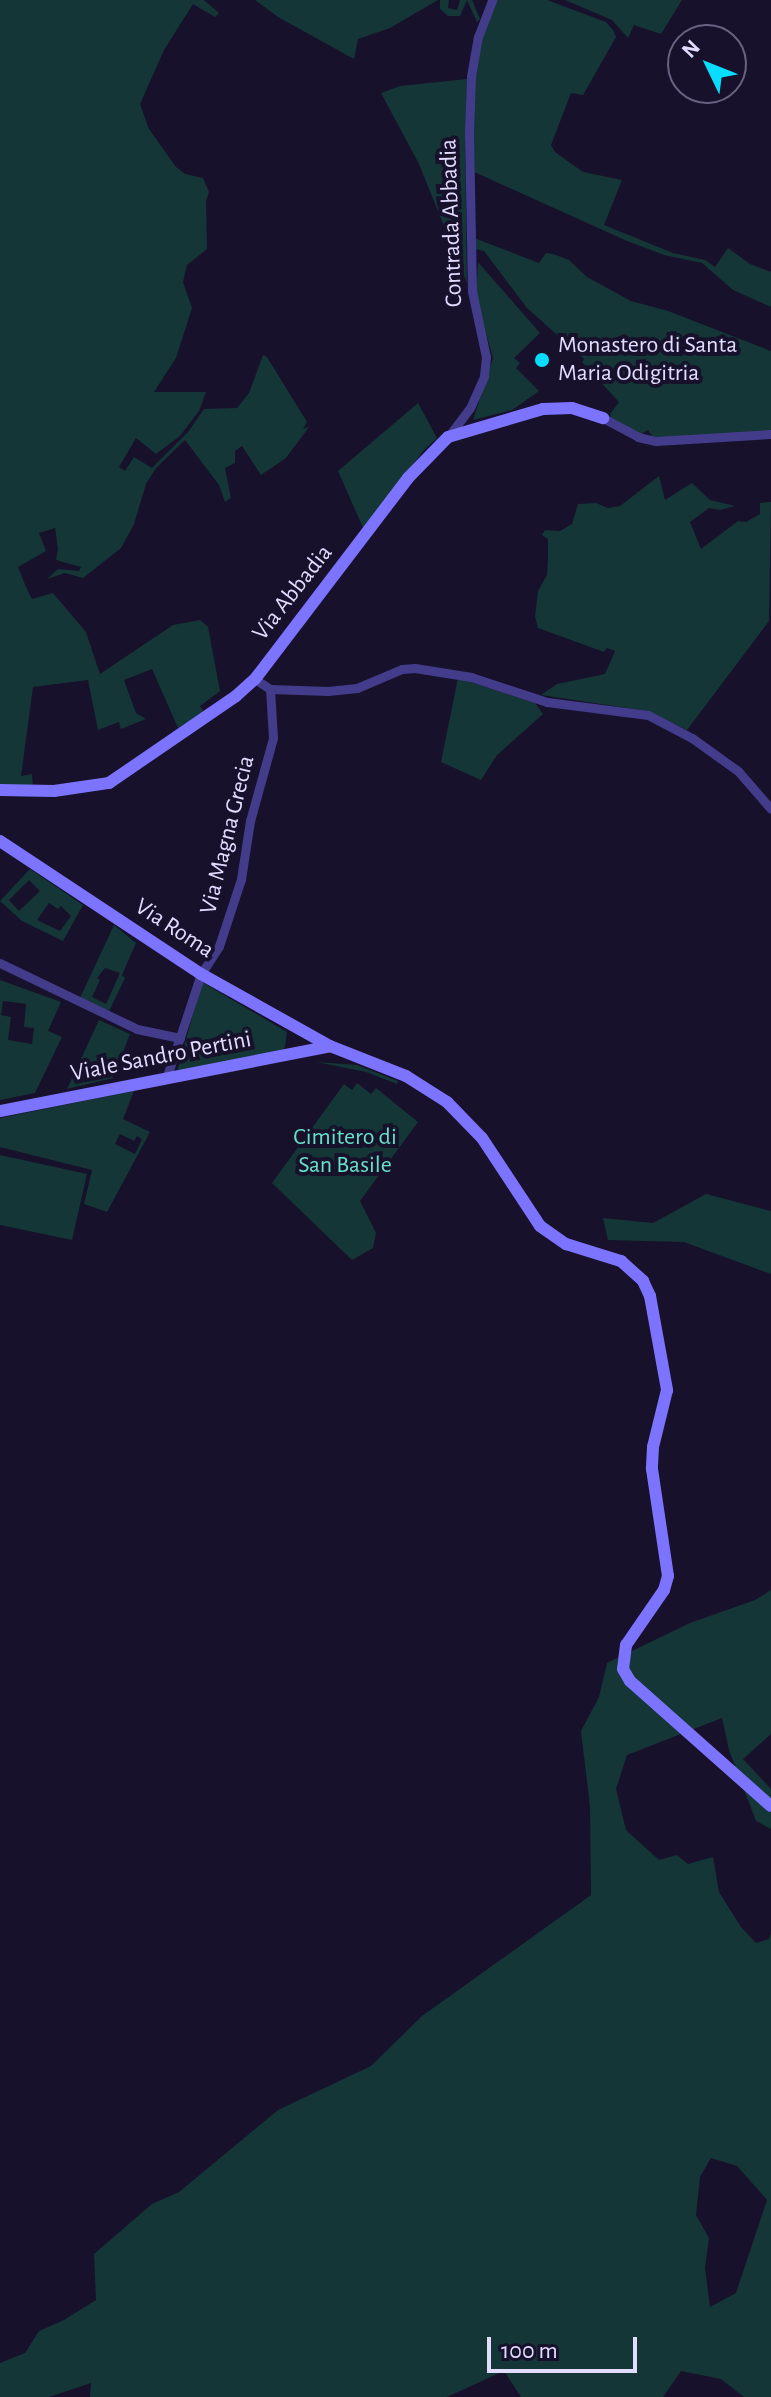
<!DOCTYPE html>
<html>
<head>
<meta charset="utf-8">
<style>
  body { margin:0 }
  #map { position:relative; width:771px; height:2397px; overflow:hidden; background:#17112c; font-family:"Alegreya Sans",sans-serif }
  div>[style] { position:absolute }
  .green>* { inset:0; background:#143636 }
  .street>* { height:9px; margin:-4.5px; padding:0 4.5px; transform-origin:4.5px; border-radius:4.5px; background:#423c8b }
  .secondary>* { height:12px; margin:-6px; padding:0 6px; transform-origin:6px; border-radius:6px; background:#7c74ff }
  .dots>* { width:22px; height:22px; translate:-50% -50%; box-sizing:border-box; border:4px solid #17112c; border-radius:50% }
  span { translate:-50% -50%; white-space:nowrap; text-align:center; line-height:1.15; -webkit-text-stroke:8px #17112c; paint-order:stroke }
  .street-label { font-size:24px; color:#e2ddff }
  .poi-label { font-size:24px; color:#e2ddff }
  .left { translate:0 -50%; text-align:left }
  .park-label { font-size:24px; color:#65e2c8 }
  .north { position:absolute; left:667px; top:24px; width:80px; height:80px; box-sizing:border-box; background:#17112c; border:2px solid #686380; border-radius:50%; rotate:313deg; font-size:22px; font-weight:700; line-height:32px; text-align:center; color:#e2ddff }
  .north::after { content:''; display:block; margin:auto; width:28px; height:36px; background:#09ddff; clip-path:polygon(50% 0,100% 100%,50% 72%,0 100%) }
  .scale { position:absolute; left:487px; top:2337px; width:150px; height:36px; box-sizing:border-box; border:4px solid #e2ddff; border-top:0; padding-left:10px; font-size:24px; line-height:28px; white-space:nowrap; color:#e2ddff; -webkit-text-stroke:6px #17112c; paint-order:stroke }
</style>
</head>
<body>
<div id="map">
  <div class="green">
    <div style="clip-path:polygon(0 0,204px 0,219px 13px,215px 17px,193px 4px,164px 50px,140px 104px,149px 129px,176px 167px,185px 174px,203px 178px,209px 192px,206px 201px,207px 249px,187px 265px,183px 282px,192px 308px,176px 358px,154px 392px,206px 392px,199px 411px,180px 436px,156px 454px,136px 438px,119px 467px,125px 471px,134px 457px,152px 468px,188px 432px,204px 409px,237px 408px,249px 393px,263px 355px,267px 357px,307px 422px,303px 429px,309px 427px,286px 458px,261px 475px,242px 446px,235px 451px,235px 463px,225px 468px,231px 498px,225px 502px,219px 485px,185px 440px,156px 468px,146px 484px,134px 524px,121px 548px,83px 578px,65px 573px,47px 579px,58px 569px,79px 571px,81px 567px,56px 560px,58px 549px,55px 528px,39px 533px,46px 551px,18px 567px,26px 587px,32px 599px,53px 593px,86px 632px,100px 674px,173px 625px,200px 620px,208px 627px,220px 691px,200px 706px,204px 712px,178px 728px,152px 669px,124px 680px,136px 713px,146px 719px,121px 729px,119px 722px,98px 730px,88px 680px,33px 687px,21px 776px,32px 774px,33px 787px,0 787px)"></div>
    <div style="clip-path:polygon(255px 0,438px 0,390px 28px,358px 39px,354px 59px,278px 17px)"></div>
    <div style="clip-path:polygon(440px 0,449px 0,448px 8px,457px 10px,460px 0,472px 0,480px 19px,477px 22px,467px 0,460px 16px,448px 16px,440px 9px)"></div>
    <div style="clip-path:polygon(496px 0,547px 0,606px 22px,613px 30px,616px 37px,583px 95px,571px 93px,551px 145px,555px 152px,583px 172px,622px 180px,604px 225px,673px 253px,705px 260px,715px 267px,728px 248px,750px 264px,771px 272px,771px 307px,733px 290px,702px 263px,664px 255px,627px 241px,472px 171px,474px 85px,482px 33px)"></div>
    <div style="clip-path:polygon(565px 0,682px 0,661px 34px,634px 25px,628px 38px,612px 20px)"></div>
    <div style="clip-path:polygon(467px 79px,465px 140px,467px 283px,419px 164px,381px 93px,400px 86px)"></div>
    <div style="clip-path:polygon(474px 238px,539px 263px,546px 253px,553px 254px,569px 260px,587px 277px,631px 301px,668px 311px,771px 351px,771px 432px,654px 439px,648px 430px,641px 434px,611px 418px,610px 414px,619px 402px,582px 362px,584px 359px,527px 308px,484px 251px,475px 249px)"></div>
    <div style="clip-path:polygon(478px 262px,540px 333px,514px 358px,520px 363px,516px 368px,539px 391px,512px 410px,473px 420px,493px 358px,476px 297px)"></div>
    <div style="clip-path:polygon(418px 403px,437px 438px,424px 450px,364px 530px,338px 471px)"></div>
    <div style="clip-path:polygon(659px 476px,665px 500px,692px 483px,710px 500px,735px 506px,720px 510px,709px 508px,690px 522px,701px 549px,738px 521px,746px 522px,760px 514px,760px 503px,771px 502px,769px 621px,687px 730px,647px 711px,541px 695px,557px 684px,605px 674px,615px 651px,607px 648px,604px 652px,538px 628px,535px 616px,538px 591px,547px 575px,548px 560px,548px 539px,542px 535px,545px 530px,560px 531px,572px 524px,578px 504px,596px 503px,608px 508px,620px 506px)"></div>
    <div style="clip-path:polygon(458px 678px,535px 703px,543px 714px,497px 755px,481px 780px,441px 762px)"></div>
    <div style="clip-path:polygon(evenodd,30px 869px,83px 905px,63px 941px,22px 921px,0 901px,30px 869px,29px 880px,40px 891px,19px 911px,9px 900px,29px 880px,30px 869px,49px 903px,58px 909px,61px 906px,71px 916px,60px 931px,37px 920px,49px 903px)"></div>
    <div style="clip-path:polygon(evenodd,114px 925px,136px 943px,122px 975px,125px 978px,109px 1011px,80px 998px,114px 925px,105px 968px,120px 973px,106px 1004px,92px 997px,100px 980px,97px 978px,105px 968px)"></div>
    <div style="clip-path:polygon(evenodd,0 980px,61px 1002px,48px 1031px,62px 1037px,35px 1093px,0 1100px,0 980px,3px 1001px,26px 1004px,24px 1027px,34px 1028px,32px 1044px,8px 1040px,11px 1017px,1px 1015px,3px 1001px)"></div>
    <div style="clip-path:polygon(202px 982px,287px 1032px,285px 1047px,280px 1052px,177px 1072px)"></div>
    <div style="clip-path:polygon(99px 1020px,130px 1034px,113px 1078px,67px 1089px)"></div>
    <div style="clip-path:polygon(316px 1062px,357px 1065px,398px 1081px,397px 1084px,366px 1072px)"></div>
    <div style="clip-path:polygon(357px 1083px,371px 1094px,376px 1088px,418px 1122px,360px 1201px,376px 1233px,373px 1248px,352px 1260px,272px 1183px,344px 1084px,352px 1090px)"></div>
    <div style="clip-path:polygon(evenodd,134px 1091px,123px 1119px,150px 1132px,107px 1212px,84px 1204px,92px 1170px,0 1147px,0 1118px,134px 1091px,120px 1134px,134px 1141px,137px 1136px,142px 1139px,135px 1154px,115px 1144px,120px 1134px)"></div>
    <div style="clip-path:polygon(0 1155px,87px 1174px,72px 1240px,0 1225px)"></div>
    <div style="clip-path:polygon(706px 1194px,771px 1211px,771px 1274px,684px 1242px,608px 1240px,603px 1218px,653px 1223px)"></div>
    <div style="clip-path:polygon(evenodd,771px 1590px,771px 1734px,743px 1759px,771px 1789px,771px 1829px,756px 1821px,729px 1750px,722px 1718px,627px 1755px,616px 1789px,626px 1830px,659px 1860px,677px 1855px,688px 1864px,713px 1857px,719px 1892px,741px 1927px,756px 1943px,769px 1939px,771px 1933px,771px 2397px,744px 2397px,721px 2379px,681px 2371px,663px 2397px,521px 2397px,504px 2371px,447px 2397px,90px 2397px,91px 2383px,49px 2397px,0 2397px,0 2363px,25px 2353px,39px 2331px,64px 2320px,96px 2300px,94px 2254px,152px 2204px,179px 2192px,278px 2110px,371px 2066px,422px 2016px,591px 1895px,590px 1807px,581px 1731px,599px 1697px,607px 1663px,690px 1623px,755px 1600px,771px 1590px,711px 2158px,737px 2166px,767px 2200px,736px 2293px,710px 2307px,705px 2268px,709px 2238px,696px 2215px,700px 2177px,711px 2158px)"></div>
  </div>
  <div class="street">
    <div style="left:603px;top:418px;width:40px;rotate:28deg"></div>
    <div style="left:638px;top:437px;width:18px;rotate:13deg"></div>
    <div style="left:656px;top:441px;width:115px;rotate:-3.5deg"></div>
    <div style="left:448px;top:437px;width:36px;rotate:-53deg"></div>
    <div style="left:470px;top:408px;width:35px;rotate:-66deg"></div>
    <div style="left:484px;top:376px;width:19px;rotate:-84deg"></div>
    <div style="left:486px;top:357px;width:67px;rotate:-102deg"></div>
    <div style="left:472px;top:291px;width:160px;rotate:-91.1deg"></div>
    <div style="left:469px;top:131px;width:55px;rotate:-87.9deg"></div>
    <div style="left:471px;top:76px;width:40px;rotate:-80deg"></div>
    <div style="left:478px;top:37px;width:40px;rotate:-69deg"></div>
    <div style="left:255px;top:679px;width:18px;rotate:34deg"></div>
    <div style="left:270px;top:689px;width:58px;rotate:2deg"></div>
    <div style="left:328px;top:691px;width:29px;rotate:-6deg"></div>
    <div style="left:357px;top:688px;width:49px;rotate:-22.9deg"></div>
    <div style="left:402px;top:669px;width:13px;rotate:-4deg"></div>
    <div style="left:415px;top:668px;width:57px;rotate:9.1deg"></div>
    <div style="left:471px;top:677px;width:80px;rotate:18.2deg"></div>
    <div style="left:547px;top:702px;width:102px;rotate:7.3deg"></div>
    <div style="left:648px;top:715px;width:50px;rotate:27.6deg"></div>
    <div style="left:692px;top:738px;width:57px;rotate:35.7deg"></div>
    <div style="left:738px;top:771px;width:50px;rotate:49deg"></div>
    <div style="left:0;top:963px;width:152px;rotate:25.7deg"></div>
    <div style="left:137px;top:1029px;width:44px;rotate:11.8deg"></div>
    <div style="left:167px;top:1076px;width:108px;rotate:-71.6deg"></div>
    <div style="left:201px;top:974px;width:33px;rotate:-57deg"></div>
    <div style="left:219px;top:946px;width:71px;rotate:-71.8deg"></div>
    <div style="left:241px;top:879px;width:59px;rotate:-81.2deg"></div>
    <div style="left:250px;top:821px;width:86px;rotate:-74.5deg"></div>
    <div style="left:273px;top:738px;width:49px;rotate:-93.5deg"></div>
  </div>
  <div class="secondary">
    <div style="left:0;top:790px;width:54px;rotate:1.1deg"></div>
    <div style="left:54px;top:791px;width:56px;rotate:-8.3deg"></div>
    <div style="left:109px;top:783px;width:154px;rotate:-34.4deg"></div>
    <div style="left:236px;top:696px;width:25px;rotate:-42deg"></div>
    <div style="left:255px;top:679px;width:253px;rotate:-52.7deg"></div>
    <div style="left:408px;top:478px;width:57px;rotate:-45.7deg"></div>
    <div style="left:448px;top:437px;width:99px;rotate:-16.4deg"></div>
    <div style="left:543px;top:409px;width:29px;rotate:-2deg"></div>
    <div style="left:572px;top:408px;width:33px;rotate:18deg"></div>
    <div style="left:0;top:841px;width:241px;rotate:33.5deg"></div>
    <div style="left:201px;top:974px;width:148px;rotate:29.2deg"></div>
    <div style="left:330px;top:1046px;width:82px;rotate:21.5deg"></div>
    <div style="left:406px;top:1076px;width:49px;rotate:32.4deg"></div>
    <div style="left:447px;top:1102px;width:50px;rotate:45.8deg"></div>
    <div style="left:482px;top:1138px;width:105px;rotate:56.6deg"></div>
    <div style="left:540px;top:1226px;width:32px;rotate:35deg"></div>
    <div style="left:566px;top:1244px;width:58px;rotate:17.2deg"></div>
    <div style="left:621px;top:1261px;width:30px;rotate:42deg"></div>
    <div style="left:643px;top:1281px;width:17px;rotate:65deg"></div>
    <div style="left:650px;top:1296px;width:96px;rotate:79.7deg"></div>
    <div style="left:667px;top:1390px;width:59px;rotate:103.8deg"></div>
    <div style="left:653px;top:1447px;width:22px;rotate:93deg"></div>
    <div style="left:652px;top:1469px;width:108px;rotate:81.5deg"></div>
    <div style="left:668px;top:1576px;width:15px;rotate:106deg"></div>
    <div style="left:664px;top:1590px;width:67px;rotate:124.6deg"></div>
    <div style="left:626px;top:1645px;width:24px;rotate:97deg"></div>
    <div style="left:623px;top:1669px;width:14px;rotate:60deg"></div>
    <div style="left:630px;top:1681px;width:188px;rotate:41.6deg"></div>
    <div style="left:0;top:1111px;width:336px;rotate:-11.1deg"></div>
  </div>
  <div class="dots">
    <div style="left:542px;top:360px;background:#09ddff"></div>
  </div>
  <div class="street-label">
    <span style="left:452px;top:223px;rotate:-92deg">Contrada Abbadia</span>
    <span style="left:293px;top:593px;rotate:-52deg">Via Abbadia</span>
    <span style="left:228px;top:835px;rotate:-76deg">Via Magna Grecia</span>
    <span style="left:174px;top:929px;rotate:33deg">Via Roma</span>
    <span style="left:161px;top:1057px;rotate:-11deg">Viale Sandro Pertini</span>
  </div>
  <div class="poi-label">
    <span class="left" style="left:558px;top:360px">Monastero di Santa<br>Maria Odigitria</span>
  </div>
  <div class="park-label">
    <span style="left:345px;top:1152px">Cimitero di<br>San Basile</span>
  </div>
  <div class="north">N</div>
  <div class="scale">100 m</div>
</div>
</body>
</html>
